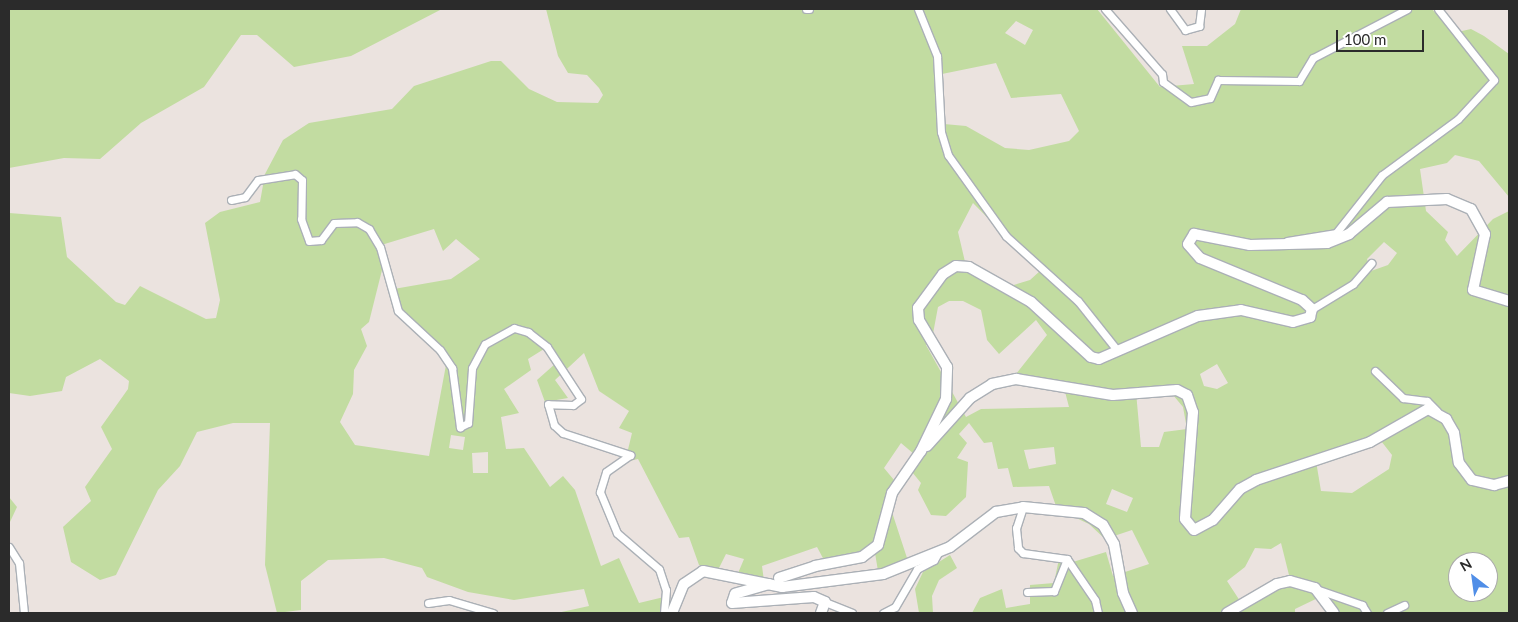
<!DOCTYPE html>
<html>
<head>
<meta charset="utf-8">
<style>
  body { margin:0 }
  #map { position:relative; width:1518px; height:622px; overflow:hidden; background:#ebe3df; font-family:Lato,sans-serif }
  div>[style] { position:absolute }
  .green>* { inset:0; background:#c2dca1 }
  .roads { filter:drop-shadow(1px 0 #abb0b6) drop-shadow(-1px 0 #abb0b6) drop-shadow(0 1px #abb0b6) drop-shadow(0 -1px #abb0b6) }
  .street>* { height:7px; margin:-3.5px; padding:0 3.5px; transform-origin:3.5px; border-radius:3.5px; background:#fff }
  .secondary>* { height:10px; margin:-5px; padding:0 5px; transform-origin:5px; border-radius:5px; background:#fff }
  span { translate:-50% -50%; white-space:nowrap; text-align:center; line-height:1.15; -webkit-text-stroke:5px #fff; paint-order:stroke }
  .frame { position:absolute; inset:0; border:10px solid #2b2b2b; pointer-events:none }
  .north { position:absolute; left:1448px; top:552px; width:50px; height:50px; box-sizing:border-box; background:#fff; border:1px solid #aaa; border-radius:50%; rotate:330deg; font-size:14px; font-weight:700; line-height:20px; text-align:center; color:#2b2b2b }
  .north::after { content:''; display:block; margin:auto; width:18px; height:22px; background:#508ee7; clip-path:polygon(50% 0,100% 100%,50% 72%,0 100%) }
  .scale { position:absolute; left:1336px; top:30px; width:88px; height:22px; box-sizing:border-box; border:2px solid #2b2b2b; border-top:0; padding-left:6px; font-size:15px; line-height:18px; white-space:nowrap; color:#2b2b2b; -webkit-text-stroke:4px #fff; paint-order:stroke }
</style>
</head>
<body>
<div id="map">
  <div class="green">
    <div style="clip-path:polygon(9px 9px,442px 9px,351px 56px,294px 67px,257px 35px,241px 35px,204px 87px,141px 123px,100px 159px,64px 158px,9px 168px)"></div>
    <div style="clip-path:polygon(evenodd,546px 9px,1097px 9px,1160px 87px,1194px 84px,1182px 46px,1207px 46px,1235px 24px,1241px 9px,1432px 9px,1453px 33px,1471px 29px,1484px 36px,1509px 54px,1509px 197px,1479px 161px,1455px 155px,1447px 163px,1420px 169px,1426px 211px,1448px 232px,1445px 240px,1457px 256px,1493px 219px,1509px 211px,1509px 613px,1330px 613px,1322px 596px,1295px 609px,1295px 613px,972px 613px,980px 598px,1002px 589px,1006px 608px,1030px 604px,1030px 585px,1054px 583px,1060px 554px,1066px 564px,1106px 552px,1113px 576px,1149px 564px,1132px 530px,1105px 539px,1089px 524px,1057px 509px,1049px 486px,1013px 487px,1008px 468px,998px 469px,992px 442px,984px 443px,969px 423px,959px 434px,967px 443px,957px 458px,968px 462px,966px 497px,946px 516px,931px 515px,918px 490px,921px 483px,912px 472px,921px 460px,901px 443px,884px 468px,894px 480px,889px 503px,908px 561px,878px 571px,875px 553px,824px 560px,817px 547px,762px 566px,764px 581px,736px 578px,744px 559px,726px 554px,718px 570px,699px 565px,689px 537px,679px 538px,638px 459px,625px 462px,632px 433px,619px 428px,629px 411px,599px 391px,584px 353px,555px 380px,568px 398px,545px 402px,537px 380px,555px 364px,544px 349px,528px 359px,531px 370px,504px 389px,519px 413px,501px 417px,506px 449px,524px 448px,550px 487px,563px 476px,575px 490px,601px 566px,619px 558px,639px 603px,664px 597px,663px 613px,557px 613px,589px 606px,584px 589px,514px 600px,468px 592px,427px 577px,422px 568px,384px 558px,328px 560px,301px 581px,301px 610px,277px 613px,265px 565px,270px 423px,233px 423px,197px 432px,180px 466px,158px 490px,116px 575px,100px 580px,71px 562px,63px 527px,91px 501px,85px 487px,112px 449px,101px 427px,128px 389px,129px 381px,100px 359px,66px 377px,62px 391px,30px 396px,9px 393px,9px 213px,61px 217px,67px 257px,116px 302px,125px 305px,140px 286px,206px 319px,216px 318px,220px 300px,205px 223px,220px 212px,260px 202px,265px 174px,283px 140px,309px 123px,392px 109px,414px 86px,491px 61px,501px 61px,529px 89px,557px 102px,598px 103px,603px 95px,599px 88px,587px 75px,568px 73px,558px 56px,546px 9px,1016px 21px,1033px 30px,1025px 45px,1005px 33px,1016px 21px,546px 9px,996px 63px,1011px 98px,1061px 94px,1079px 131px,1069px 141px,1029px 150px,1005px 148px,966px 126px,944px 124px,942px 74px,996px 63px,546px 9px,973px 203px,1040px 271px,1030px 280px,1007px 287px,966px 266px,958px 232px,973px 203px,546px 9px,434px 229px,443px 251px,456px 239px,480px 259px,451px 279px,388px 290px,395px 307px,443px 356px,446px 365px,429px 456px,355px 445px,340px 422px,353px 394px,354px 370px,367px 346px,361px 329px,369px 322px,383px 266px,378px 246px,434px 229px,546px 9px,1384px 242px,1397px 253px,1388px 265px,1371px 271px,1367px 259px,1384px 242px,546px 9px,949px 301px,963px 301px,981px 310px,987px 340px,999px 354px,1036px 320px,1047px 335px,1012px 379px,1063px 384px,1069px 407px,981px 409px,966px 417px,926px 345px,932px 339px,938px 307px,949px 301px,546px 9px,1217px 364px,1228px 383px,1217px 389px,1204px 386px,1200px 374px,1217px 364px,546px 9px,1136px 392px,1173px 395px,1183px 407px,1187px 429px,1164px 432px,1159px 447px,1141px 447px,1136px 392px,546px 9px,451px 435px,465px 437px,463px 450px,449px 448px,451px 435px,546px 9px,1378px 437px,1392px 455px,1389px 469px,1352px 493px,1321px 491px,1316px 461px,1378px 437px,546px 9px,1054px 447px,1056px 464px,1029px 469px,1024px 450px,1054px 447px,546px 9px,488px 452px,488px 473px,473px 473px,472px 453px,488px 452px,546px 9px,1112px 489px,1133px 498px,1127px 512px,1106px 504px,1112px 489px,546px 9px,1281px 543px,1290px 579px,1268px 583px,1240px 601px,1227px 581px,1245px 567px,1255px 548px,1271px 549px,1281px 543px,546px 9px,1458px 562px,1488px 562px,1488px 592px,1458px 592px,1458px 562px)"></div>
    <div style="clip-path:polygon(9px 497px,17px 507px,9px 524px)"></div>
    <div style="clip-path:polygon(950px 555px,957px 568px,939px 580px,932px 596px,933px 613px,919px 613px,915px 589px,923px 572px)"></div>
  </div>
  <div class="roads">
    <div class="street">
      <div style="left:806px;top:9px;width:3px"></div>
      <div style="left:918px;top:9px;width:51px;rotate:68deg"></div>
      <div style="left:937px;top:56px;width:76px;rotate:87deg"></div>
      <div style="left:941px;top:132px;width:24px;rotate:73deg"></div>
      <div style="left:948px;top:155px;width:100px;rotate:54.4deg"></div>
      <div style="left:1006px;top:236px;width:97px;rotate:42.1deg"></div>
      <div style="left:1078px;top:301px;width:63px;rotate:51.5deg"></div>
      <div style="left:1105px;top:9px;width:86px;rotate:48.8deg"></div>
      <div style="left:1162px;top:74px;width:8px;rotate:83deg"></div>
      <div style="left:1163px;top:82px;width:34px;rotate:36deg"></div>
      <div style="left:1191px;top:102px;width:19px;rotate:-12deg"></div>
      <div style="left:1210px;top:98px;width:20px;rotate:-66deg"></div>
      <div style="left:1218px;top:80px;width:81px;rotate:0.7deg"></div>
      <div style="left:1299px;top:81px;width:27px;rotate:-59deg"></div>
      <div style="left:1313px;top:58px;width:106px;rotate:-27.5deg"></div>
      <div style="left:1170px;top:9px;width:26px;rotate:54deg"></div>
      <div style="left:1185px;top:30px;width:15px;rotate:-16deg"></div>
      <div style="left:1199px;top:26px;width:17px;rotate:-83deg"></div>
      <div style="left:231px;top:200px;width:14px;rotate:-12deg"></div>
      <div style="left:245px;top:197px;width:21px;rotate:-53deg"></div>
      <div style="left:258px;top:180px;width:37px;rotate:-9deg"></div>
      <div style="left:295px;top:174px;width:9px;rotate:41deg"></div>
      <div style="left:302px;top:180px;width:39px;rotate:91deg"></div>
      <div style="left:301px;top:219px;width:23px;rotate:70deg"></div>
      <div style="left:309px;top:241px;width:12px;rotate:-5deg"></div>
      <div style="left:321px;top:240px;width:21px;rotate:-53deg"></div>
      <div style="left:334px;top:223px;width:23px;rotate:-2deg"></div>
      <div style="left:357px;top:222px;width:14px;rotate:30deg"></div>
      <div style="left:369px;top:229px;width:21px;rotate:59deg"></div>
      <div style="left:380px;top:247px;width:66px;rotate:74.3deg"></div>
      <div style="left:398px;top:311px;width:57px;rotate:42.9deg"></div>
      <div style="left:440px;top:350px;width:22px;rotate:56deg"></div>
      <div style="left:452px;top:368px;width:60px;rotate:82.3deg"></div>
      <div style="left:460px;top:427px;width:9px;rotate:-27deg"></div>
      <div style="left:468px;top:423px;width:55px;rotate:-85.8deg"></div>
      <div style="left:472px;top:368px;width:27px;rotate:-62deg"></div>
      <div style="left:485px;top:344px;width:33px;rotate:-29deg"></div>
      <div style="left:514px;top:328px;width:15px;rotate:16deg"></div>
      <div style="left:528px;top:332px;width:24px;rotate:38deg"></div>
      <div style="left:547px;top:347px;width:62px;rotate:56.8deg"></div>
      <div style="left:581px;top:399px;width:10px;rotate:143deg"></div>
      <div style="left:573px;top:405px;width:25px;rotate:-178deg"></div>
      <div style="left:548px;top:404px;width:22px;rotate:74deg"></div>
      <div style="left:554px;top:425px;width:12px;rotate:42deg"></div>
      <div style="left:563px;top:433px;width:71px;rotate:18.2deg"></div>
      <div style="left:630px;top:455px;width:29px;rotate:145deg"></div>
      <div style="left:606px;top:472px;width:21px;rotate:107deg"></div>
      <div style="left:600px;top:492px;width:44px;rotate:67.5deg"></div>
      <div style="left:617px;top:533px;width:55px;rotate:40.6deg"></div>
      <div style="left:659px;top:569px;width:22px;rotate:72deg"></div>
      <div style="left:666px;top:590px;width:23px;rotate:95deg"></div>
      <div style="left:1287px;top:241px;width:50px;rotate:-9.3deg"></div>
      <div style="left:1336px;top:233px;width:74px;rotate:-51.6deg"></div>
      <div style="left:1382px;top:175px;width:94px;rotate:-36.4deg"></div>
      <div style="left:1458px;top:119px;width:53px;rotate:-47.3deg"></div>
      <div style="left:1494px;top:80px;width:90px;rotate:-128.3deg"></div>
      <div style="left:1312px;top:309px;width:48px;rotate:-31.4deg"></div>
      <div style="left:1353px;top:284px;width:28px;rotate:-49deg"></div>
      <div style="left:1375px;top:371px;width:39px;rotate:44deg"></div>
      <div style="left:1403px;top:398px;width:24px;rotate:7deg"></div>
      <div style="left:1427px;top:401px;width:14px;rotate:45deg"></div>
      <div style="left:1023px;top:507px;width:22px;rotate:108deg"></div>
      <div style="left:1016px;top:528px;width:20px;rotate:84deg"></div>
      <div style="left:1018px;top:548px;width:7px;rotate:45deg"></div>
      <div style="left:1023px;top:553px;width:44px;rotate:7.8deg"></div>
      <div style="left:1067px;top:559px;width:35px;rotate:112deg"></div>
      <div style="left:1054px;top:591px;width:27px;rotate:178deg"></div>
      <div style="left:9px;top:547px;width:19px;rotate:58deg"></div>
      <div style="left:19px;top:563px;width:50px;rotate:84.3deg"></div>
      <div style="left:1067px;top:559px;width:50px;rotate:55.7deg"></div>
      <div style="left:1095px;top:600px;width:13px;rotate:77deg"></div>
      <div style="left:1316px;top:589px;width:49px;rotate:19.2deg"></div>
      <div style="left:1362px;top:605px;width:9px;rotate:58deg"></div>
      <div style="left:825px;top:602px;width:29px;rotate:22deg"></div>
      <div style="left:428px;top:603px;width:21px;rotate:-8deg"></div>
      <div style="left:449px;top:600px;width:46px;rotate:16.5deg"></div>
      <div style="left:883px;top:613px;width:13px;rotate:-27deg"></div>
      <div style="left:895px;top:607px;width:44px;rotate:-59.9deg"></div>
      <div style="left:917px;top:569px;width:19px;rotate:-28deg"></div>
      <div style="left:934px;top:560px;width:8px;rotate:-60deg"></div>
      <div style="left:1387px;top:613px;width:19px;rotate:-25deg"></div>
    </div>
    <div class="secondary">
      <div style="left:927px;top:446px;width:64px;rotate:-48.1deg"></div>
      <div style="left:970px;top:398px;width:26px;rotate:-32deg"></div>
      <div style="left:992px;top:384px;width:25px;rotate:-12deg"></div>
      <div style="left:1016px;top:379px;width:98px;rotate:9.4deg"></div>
      <div style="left:1113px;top:395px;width:64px;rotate:-4.5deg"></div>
      <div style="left:1177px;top:390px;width:11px;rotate:27deg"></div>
      <div style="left:1187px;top:395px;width:18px;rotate:71deg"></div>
      <div style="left:1193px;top:412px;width:107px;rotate:94.3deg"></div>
      <div style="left:1185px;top:519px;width:14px;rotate:51deg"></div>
      <div style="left:1194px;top:530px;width:21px;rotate:-28deg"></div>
      <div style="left:1213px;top:520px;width:41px;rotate:-48.9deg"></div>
      <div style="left:1240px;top:489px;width:18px;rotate:-29deg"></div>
      <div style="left:1256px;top:480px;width:120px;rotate:-18.4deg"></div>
      <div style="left:1370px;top:442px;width:67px;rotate:-29.6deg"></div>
      <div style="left:1428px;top:409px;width:21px;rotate:29deg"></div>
      <div style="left:1446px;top:419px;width:16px;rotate:60deg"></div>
      <div style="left:1454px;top:433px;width:30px;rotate:81deg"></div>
      <div style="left:1459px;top:463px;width:21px;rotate:53deg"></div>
      <div style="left:1472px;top:480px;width:23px;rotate:13deg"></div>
      <div style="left:1494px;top:485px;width:16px;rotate:-15deg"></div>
      <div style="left:779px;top:578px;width:38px;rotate:-18deg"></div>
      <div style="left:815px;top:566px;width:48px;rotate:-10.8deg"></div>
      <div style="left:862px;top:557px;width:20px;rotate:-37deg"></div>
      <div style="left:878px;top:545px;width:54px;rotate:-74.9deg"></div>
      <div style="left:892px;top:493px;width:51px;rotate:-55.4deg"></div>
      <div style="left:921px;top:451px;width:58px;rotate:-64.3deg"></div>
      <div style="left:946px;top:399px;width:32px;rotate:-88deg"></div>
      <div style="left:947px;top:367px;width:55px;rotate:-120.8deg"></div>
      <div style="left:919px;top:320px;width:12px;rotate:-95deg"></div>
      <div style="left:918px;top:308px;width:42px;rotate:-53.7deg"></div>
      <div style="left:943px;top:274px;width:15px;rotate:-32deg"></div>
      <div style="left:956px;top:266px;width:13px;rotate:4deg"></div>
      <div style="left:969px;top:267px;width:71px;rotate:29.4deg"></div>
      <div style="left:1031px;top:302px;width:81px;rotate:42.5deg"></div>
      <div style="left:1091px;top:357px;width:8px;rotate:14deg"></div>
      <div style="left:1099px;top:359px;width:108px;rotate:-23.5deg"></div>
      <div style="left:1198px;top:316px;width:43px;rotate:-7.9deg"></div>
      <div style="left:1241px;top:310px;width:53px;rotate:13deg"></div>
      <div style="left:1293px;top:322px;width:18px;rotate:-16deg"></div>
      <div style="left:1310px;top:317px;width:8px;rotate:-76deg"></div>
      <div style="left:1312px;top:309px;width:13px;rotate:-138deg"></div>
      <div style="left:1302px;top:300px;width:110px;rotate:-157.6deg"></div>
      <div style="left:1200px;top:258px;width:18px;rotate:-131deg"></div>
      <div style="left:1188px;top:244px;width:12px;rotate:-59deg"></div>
      <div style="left:1194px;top:234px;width:57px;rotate:11.1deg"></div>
      <div style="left:1250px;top:245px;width:77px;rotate:-1.5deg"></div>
      <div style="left:1327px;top:243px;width:24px;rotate:-22deg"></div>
      <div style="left:1349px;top:234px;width:50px;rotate:-40.1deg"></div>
      <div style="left:1387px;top:202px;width:60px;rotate:-2.9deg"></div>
      <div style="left:1447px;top:199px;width:26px;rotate:23deg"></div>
      <div style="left:1471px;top:209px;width:29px;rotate:61deg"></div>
      <div style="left:1485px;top:234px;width:57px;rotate:102.1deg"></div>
      <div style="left:1473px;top:290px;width:38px;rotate:17deg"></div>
      <div style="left:769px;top:584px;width:35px;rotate:164deg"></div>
      <div style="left:735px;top:594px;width:9px;rotate:108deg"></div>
      <div style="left:732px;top:603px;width:82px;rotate:-4.2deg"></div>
      <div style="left:814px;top:597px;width:12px;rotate:24deg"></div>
      <div style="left:825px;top:602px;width:12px;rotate:110deg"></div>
      <div style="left:672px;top:613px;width:31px;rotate:-68deg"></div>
      <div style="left:684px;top:584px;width:23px;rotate:-34deg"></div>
      <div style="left:703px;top:571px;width:81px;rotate:11.4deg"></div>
      <div style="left:782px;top:587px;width:102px;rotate:-7.3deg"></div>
      <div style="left:883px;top:574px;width:72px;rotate:-21.9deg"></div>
      <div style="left:950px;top:547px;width:58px;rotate:-37.3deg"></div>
      <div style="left:996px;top:512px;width:27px;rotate:-10deg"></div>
      <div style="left:1023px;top:507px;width:61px;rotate:5.6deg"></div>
      <div style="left:1084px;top:513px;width:22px;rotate:32deg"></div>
      <div style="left:1103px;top:525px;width:22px;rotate:60deg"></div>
      <div style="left:1114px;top:544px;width:50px;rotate:79.6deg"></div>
      <div style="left:1123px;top:593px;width:22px;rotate:66deg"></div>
      <div style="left:1227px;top:613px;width:58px;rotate:-30.1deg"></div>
      <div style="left:1277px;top:584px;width:13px;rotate:-13deg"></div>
      <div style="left:1290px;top:581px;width:26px;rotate:16deg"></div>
      <div style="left:1315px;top:588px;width:31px;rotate:53deg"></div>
    </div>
  </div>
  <div class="frame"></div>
  <div class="north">N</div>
  <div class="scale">100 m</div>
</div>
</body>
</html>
